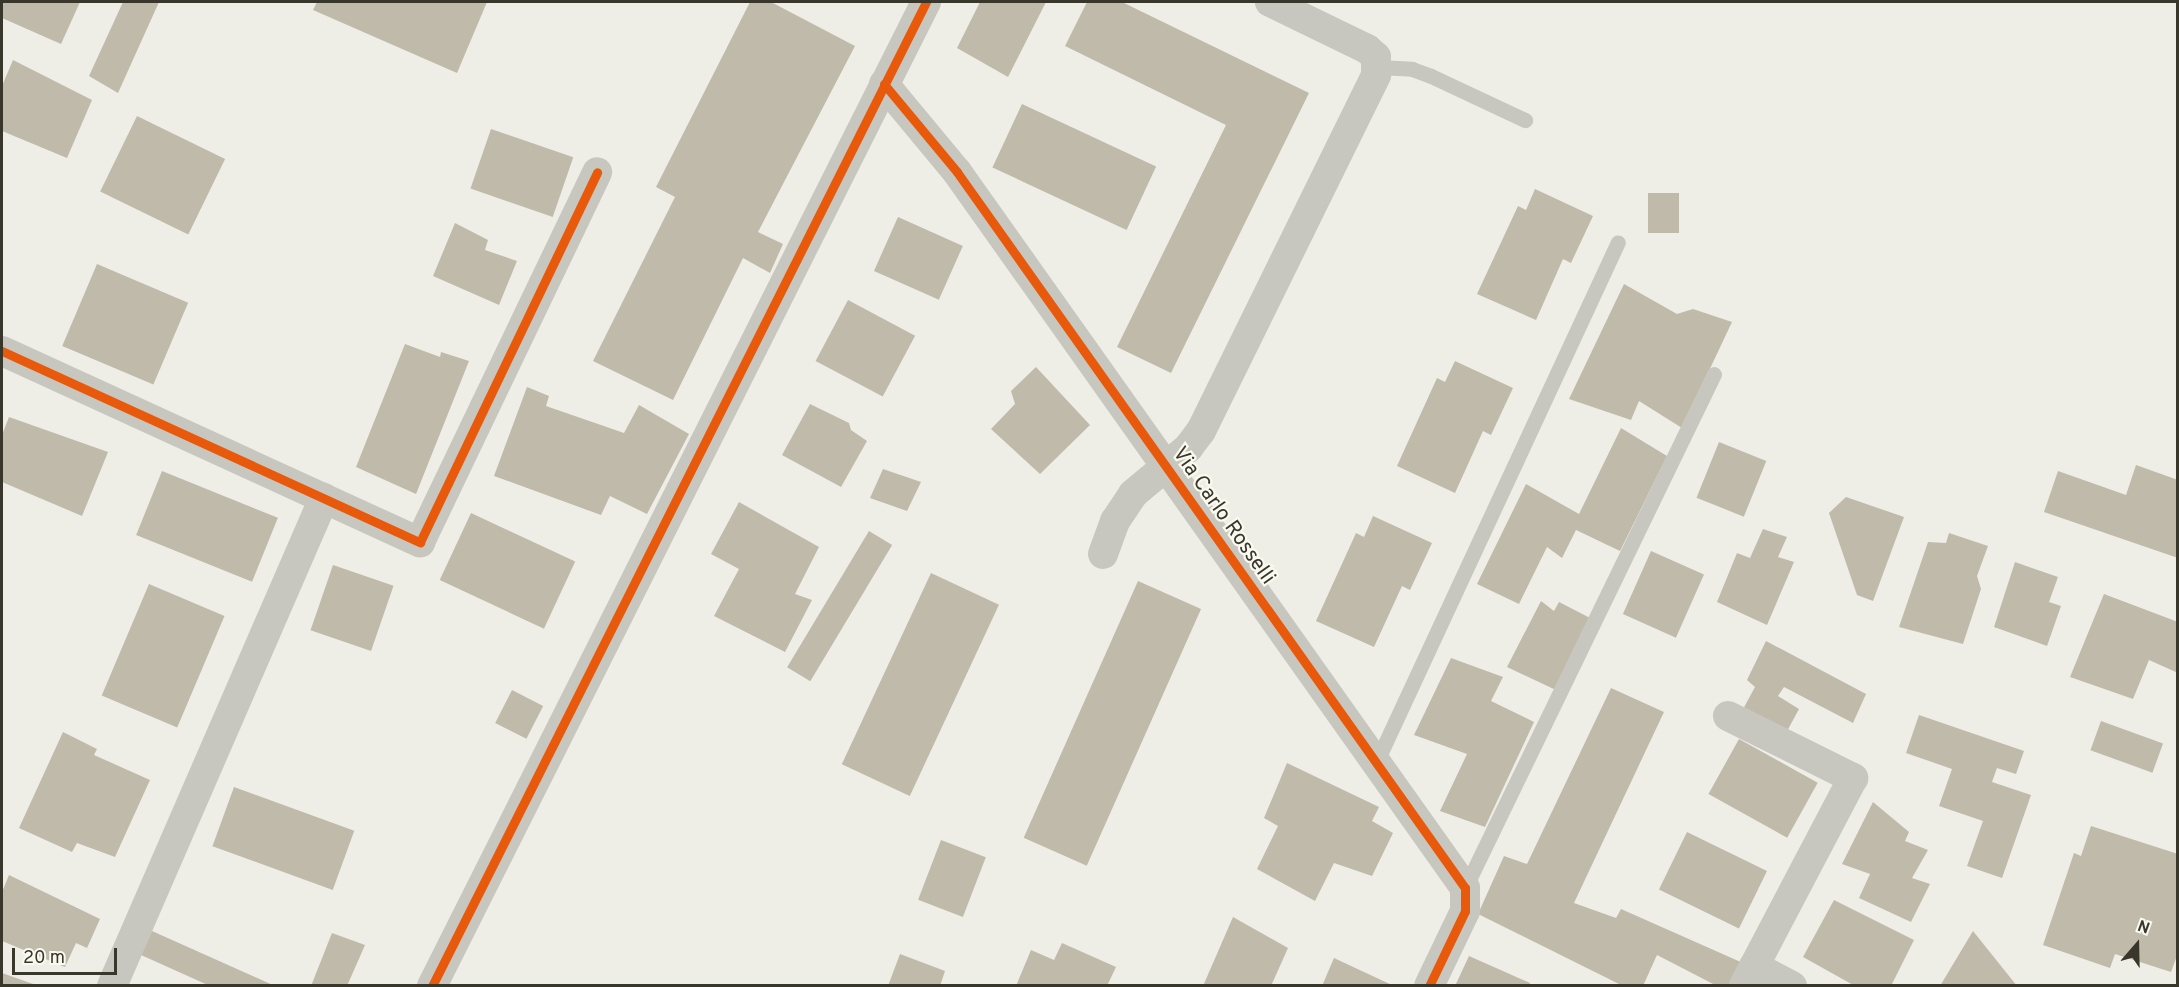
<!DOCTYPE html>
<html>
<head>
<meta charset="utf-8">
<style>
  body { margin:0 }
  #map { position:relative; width:2179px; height:987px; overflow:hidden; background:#eeeee6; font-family:Overpass,sans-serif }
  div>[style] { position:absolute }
  .building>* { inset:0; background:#c0baaa; transform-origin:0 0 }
  .lane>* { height:15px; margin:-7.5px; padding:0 7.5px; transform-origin:7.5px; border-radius:7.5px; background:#c8c7bf }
  .street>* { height:30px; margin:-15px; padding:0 15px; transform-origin:15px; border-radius:15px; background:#c8c7bf }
  .cycleway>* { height:9px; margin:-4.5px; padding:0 4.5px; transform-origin:4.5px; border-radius:4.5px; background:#e8590c }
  span { translate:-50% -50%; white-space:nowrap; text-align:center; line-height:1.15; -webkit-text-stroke:4.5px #faf9ef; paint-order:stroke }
  .street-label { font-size:21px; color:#39362c }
  .frame { position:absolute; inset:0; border:3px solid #39362c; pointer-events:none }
  .north { position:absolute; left:2107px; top:915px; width:60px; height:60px; -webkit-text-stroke:4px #faf9ef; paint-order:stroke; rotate:20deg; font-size:16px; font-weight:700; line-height:24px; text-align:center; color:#39362c }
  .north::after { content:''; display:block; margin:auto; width:21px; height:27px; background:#39362c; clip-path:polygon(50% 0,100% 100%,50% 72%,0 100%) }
  .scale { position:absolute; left:12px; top:948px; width:105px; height:27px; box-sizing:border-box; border:3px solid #39362c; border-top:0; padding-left:8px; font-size:18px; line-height:21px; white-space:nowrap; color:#39362c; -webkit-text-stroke:4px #faf9ef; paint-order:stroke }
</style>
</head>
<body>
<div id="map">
  <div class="building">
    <div style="clip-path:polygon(2px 2px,80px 2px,61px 44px,2px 18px)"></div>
    <div style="clip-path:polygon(123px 2px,159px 2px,118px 93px,89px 76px)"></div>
    <div style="clip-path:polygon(317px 2px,487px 2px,457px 73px,313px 10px)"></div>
    <div style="clip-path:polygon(750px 2px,771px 2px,855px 46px,758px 232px,783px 244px,770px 273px,743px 258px,673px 400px,593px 361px,675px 197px,656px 187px)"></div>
    <div style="clip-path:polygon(980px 2px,1046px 2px,1008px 77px,957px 48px)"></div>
    <div style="clip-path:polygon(1087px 2px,1122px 2px,1309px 93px,1171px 373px,1117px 347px,1226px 125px,1065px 46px)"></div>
    <div style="clip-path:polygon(13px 60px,92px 100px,67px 158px,2px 131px,2px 86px)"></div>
    <div style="left:1022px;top:104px;width:148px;height:70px;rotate:25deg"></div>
    <div style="left:137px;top:116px;width:98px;height:84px;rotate:26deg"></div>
    <div style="left:491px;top:129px;width:87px;height:63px;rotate:19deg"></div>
    <div style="clip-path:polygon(1535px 189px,1593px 216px,1571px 263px,1563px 259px,1536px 320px,1477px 294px,1518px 206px,1526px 210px)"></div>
    <div style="left:1648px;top:193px;width:31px;height:40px"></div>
    <div style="left:898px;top:217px;width:71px;height:59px;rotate:24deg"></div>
    <div style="clip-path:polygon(455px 223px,488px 240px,485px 250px,517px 261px,499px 305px,433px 276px)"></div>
    <div style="left:97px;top:264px;width:99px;height:89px;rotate:23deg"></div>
    <div style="clip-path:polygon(1624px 284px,1677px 314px,1693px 309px,1732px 322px,1682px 428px,1639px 401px,1631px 420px,1569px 399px)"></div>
    <div style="left:848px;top:300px;width:76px;height:69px;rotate:28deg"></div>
    <div style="clip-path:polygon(405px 344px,440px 357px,441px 352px,469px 361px,416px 494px,356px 467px)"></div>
    <div style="clip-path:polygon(1455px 361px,1513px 388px,1491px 435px,1483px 431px,1455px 493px,1397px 466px,1437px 378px,1445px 382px)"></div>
    <div style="clip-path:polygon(1036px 367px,1090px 425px,1040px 474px,991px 429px,1015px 404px,1011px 391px)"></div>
    <div style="clip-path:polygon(527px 387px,549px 396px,546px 406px,624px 433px,639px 405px,689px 434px,647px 514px,610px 496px,601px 515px,494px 476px)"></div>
    <div style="clip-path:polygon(810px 404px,849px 423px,851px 430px,867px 441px,841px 487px,782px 455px)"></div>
    <div style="clip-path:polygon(9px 417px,108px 452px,82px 516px,2px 482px,2px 435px)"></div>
    <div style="clip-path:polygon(1621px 428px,1667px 456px,1620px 551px,1576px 530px,1562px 558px,1547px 547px,1519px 604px,1477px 584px,1526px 484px,1579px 514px)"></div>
    <div style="left:1719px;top:442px;width:51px;height:60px;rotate:22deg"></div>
    <div style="clip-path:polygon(2136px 465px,2178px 480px,2178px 558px,2044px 512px,2058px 471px,2126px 495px)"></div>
    <div style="clip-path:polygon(883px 469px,921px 482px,907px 511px,870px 498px)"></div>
    <div style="left:162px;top:471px;width:125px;height:69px;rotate:22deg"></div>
    <div style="clip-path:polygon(1846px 497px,1904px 517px,1873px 601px,1857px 595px,1829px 513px)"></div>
    <div style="clip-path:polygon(739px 502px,819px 547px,795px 594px,812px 600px,785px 652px,714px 616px,739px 569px,711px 554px)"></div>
    <div style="left:471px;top:513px;width:115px;height:74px;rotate:25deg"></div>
    <div style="clip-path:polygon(1373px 516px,1432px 543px,1410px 590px,1402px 586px,1374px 647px,1316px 621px,1356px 533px,1364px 537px)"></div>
    <div style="clip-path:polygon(1763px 529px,1787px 537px,1778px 557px,1794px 562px,1767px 625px,1717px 602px,1737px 553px,1750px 558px)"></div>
    <div style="left:869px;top:531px;width:27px;height:159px;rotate:31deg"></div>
    <div style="clip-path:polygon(1949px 533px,1988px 546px,1977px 576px,1981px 589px,1963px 644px,1899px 627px,1928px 542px,1946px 543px)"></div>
    <div style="left:1651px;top:551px;width:58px;height:69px;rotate:24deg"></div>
    <div style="clip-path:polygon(2015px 562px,2058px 577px,2049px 602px,2061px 606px,2047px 646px,1994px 627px)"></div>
    <div style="left:333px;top:565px;width:64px;height:69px;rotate:19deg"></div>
    <div style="left:931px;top:573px;width:75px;height:211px;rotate:25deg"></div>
    <div style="left:1138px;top:581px;width:69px;height:281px;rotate:24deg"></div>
    <div style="left:149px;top:584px;width:82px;height:121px;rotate:23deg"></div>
    <div style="clip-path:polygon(2104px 594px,2178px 622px,2178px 673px,2149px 660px,2133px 699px,2070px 677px)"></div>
    <div style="clip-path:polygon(1541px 601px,1554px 611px,1559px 602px,1594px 620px,1558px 691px,1507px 667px)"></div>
    <div style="clip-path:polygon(1766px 641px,1866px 694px,1853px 723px,1784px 687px,1778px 696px,1799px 709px,1786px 733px,1742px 711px,1755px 687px,1747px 680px)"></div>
    <div style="clip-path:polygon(1451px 658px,1503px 677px,1491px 701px,1534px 722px,1485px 827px,1440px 811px,1467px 754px,1414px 735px)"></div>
    <div style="clip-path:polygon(1611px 688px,1664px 712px,1574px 903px,1616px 918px,1621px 909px,1743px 963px,1733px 986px,1717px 986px,1657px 955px,1643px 986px,1623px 986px,1478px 914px,1504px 856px,1527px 864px)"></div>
    <div style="left:512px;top:690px;width:35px;height:37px;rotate:27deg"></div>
    <div style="clip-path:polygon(1919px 715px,2024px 751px,2016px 774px,1997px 768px,1992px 782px,2031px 795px,2002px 878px,1967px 866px,1983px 821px,1939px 806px,1952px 769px,1906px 753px)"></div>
    <div style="left:2101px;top:721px;width:66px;height:31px;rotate:20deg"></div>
    <div style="clip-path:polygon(63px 732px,97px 749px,94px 755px,150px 780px,115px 857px,77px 843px,72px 852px,19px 828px)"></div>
    <div style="left:1739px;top:739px;width:90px;height:63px;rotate:29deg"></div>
    <div style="clip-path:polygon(1287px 763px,1379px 807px,1372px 821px,1393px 833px,1372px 876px,1334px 863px,1315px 901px,1257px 869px,1278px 826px,1264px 818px)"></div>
    <div style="left:234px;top:787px;width:128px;height:63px;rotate:20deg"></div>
    <div style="clip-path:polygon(1873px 802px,1909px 832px,1905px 841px,1928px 850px,1912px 878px,1930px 884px,1911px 922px,1859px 898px,1870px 874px,1842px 864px)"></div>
    <div style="clip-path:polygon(2091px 826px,2178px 854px,2178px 953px,2171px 972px,2115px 954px,2110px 968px,2043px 945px,2074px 853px,2081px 856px)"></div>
    <div style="left:1687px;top:832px;width:89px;height:64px;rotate:26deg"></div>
    <div style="left:941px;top:840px;width:48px;height:64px;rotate:21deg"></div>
    <div style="clip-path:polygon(9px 875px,100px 919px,87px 948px,76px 943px,65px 967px,2px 941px,2px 892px)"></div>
    <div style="clip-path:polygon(1834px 900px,1914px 940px,1891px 986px,1855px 986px,1803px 957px)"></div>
    <div style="clip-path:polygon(1233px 917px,1288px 948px,1271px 986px,1203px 986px)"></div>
    <div style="clip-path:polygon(152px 931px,275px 986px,210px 986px,141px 955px)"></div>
    <div style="clip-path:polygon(1973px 931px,2017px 986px,1940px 986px)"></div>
    <div style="clip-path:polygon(332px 933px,365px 945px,347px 986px,311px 986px)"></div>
    <div style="clip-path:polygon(1062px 943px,1116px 967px,1107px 986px,1016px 986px,1031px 950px,1054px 960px)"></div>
    <div style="clip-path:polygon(900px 954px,945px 971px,940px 986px,888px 986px)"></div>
    <div style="clip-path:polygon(1469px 956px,1530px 983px,1529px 986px,1455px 986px)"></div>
    <div style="clip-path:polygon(1334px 958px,1394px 986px,1322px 986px)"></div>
    <div style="clip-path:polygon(2px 973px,36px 985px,36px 986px,2px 986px)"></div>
  </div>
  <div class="lane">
    <div style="left:1378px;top:67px;width:34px;rotate:3deg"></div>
    <div style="left:1412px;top:69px;width:20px;rotate:20deg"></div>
    <div style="left:1431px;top:76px;width:104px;rotate:25.1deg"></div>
    <div style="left:1376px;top:763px;width:574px;rotate:-65.09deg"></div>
    <div style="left:1465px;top:888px;width:571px;rotate:-64.15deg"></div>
  </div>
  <div class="street">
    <div style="left:884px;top:84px;width:114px;rotate:50.3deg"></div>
    <div style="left:957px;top:172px;width:878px;rotate:54.64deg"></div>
    <div style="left:1465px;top:888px;width:23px;rotate:90deg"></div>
    <div style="left:1465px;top:911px;width:83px;rotate:115.6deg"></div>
    <div style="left:2px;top:351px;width:460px;rotate:24.6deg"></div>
    <div style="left:420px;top:542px;width:410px;rotate:-64.4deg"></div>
    <div style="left:1103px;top:554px;width:35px;rotate:-70deg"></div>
    <div style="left:1115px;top:521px;width:32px;rotate:-56deg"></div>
    <div style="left:1133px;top:494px;width:72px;rotate:-39.9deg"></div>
    <div style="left:1188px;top:448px;width:21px;rotate:-53deg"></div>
    <div style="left:1201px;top:431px;width:397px;rotate:-63.8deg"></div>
    <div style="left:1376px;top:75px;width:18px;rotate:-90deg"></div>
    <div style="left:1376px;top:57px;width:12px;rotate:-138deg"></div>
    <div style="left:1367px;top:49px;width:108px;rotate:-154.1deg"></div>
    <div style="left:1728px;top:716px;width:140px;rotate:26.4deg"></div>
    <div style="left:1853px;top:778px;width:235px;rotate:117.7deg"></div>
    <div style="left:1754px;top:966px;width:43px;rotate:27.8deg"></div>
    <div style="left:112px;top:986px;width:532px;rotate:-66.52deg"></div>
    <div style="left:432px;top:986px;width:1101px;rotate:-63.34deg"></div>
  </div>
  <div class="cycleway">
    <div style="left:884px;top:84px;width:114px;rotate:50.3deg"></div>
    <div style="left:957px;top:172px;width:878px;rotate:54.64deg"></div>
    <div style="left:1465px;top:888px;width:23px;rotate:90deg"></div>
    <div style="left:1465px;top:911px;width:83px;rotate:115.6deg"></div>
    <div style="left:2px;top:351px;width:460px;rotate:24.6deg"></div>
    <div style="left:420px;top:542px;width:410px;rotate:-64.4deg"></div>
    <div style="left:432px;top:986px;width:1101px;rotate:-63.34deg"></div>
  </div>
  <div class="street-label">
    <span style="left:1223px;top:516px;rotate:55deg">Via Carlo Rosselli</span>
  </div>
  <div class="frame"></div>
  <div class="north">N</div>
  <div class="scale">20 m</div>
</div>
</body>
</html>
